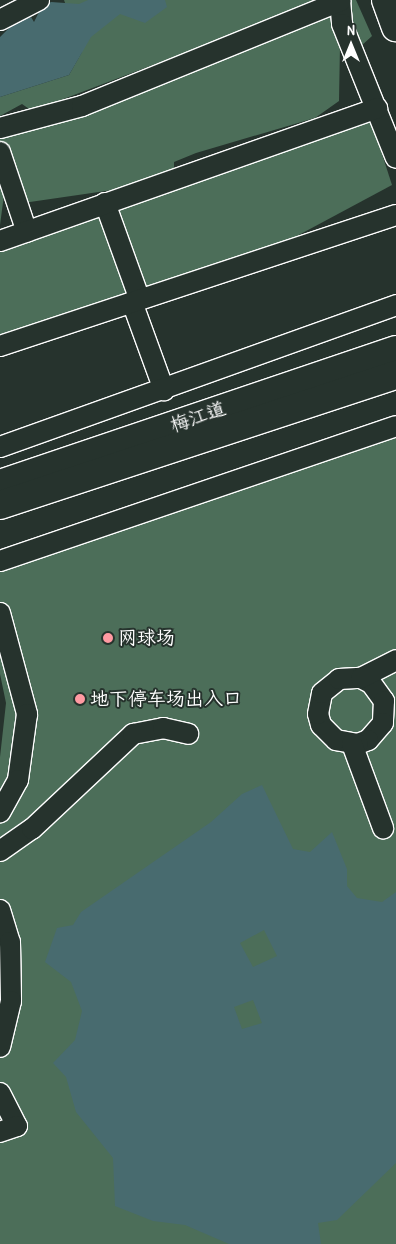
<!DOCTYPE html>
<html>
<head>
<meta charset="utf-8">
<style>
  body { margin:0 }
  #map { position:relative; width:396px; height:1244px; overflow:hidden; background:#26332d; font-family:"Patrick Hand","LXGW WenKai TC",sans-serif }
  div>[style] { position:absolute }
  .green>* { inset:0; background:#4c6e59 }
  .water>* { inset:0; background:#486b6f }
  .roads { filter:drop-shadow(1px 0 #fff) drop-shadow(-1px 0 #fff) drop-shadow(0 1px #fff) drop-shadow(0 -1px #fff) }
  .street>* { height:20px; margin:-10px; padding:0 10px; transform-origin:10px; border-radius:10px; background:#26332d }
  .secondary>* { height:28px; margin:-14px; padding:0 14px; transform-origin:14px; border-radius:14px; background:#26332d }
  .dots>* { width:14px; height:14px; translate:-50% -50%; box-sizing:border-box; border:2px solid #26332d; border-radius:50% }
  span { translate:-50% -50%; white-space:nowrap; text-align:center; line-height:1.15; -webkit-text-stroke:4px #26332d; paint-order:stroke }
  .street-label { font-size:19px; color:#fff }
  .poi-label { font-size:19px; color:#fff }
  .left { translate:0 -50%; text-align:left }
  .north { position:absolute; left:326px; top:20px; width:50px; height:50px; -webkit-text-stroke:4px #26332d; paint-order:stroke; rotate:0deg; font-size:14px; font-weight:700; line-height:20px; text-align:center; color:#fff }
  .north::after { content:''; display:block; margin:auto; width:18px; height:22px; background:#fff; clip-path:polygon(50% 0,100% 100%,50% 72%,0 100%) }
</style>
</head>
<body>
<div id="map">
  <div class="green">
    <div style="clip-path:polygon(64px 0,324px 0,32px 111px,22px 104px,0 116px,0 97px,69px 75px,82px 52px)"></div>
    <div style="clip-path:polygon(333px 0,356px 0,372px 36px,360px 47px,340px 46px,339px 101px,315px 118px,196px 153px,174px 162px,174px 173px,140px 186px,23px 203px,4px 195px,0 225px,0 131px)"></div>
    <div style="clip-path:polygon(371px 120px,392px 185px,295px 237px,0 336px,0 239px)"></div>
    <div style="clip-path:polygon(396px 422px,396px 1244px,0 1244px,0 757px,6px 703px,0 674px,0 555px)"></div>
  </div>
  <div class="water">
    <div style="clip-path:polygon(88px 0,165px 0,167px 7px,145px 23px,120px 14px,91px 37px,69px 75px,0 97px,0 37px,13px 24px,31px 17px,34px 22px,41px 8px,51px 2px,79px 4px)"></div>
    <div style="clip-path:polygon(evenodd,262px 785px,293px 849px,310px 852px,332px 832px,347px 869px,347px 886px,357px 898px,382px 902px,396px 892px,396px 1163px,337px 1220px,318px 1223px,321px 1244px,229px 1244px,185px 1225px,153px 1221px,115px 1206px,113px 1158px,76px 1112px,66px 1077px,53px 1063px,75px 1040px,82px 1011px,71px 982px,45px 962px,57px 928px,73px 925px,81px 912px,211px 822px,242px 794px,262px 785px,264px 930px,277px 956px,253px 967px,240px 943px,264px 930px,262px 785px,253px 1000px,262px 1023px,242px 1029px,234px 1007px,253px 1000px)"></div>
  </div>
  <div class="roads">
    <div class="street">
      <div style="left:340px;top:0;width:24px;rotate:85deg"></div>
      <div style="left:342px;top:24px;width:144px;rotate:68.1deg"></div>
      <div style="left:0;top:20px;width:44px;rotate:-27.1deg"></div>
      <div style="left:0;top:128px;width:85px;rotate:-15deg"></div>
      <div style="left:82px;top:106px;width:279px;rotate:-22.1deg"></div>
      <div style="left:0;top:152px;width:84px;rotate:71.4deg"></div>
      <div style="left:105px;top:203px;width:103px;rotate:70.2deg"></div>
      <div style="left:0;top:241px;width:400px;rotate:-19.4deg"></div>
      <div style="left:132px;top:302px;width:94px;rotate:70deg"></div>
      <div style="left:0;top:346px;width:417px;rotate:-18.3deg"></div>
      <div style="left:0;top:447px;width:421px;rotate:-19.7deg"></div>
      <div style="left:0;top:561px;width:418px;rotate:-18.8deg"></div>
      <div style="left:0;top:613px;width:105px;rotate:75deg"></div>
      <div style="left:27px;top:714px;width:67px;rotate:97.8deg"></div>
      <div style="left:18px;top:780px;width:37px;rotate:119deg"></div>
      <div style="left:361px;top:678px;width:11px;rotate:27deg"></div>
      <div style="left:371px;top:683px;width:22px;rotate:54deg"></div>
      <div style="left:384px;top:701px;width:22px;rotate:93deg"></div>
      <div style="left:383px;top:723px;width:23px;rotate:131deg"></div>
      <div style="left:368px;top:740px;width:11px;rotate:158deg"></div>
      <div style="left:358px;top:744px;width:22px;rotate:-170deg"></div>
      <div style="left:336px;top:740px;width:21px;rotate:-135deg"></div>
      <div style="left:321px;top:725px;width:11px;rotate:-105deg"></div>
      <div style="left:318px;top:714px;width:21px;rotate:-79deg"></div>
      <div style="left:322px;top:693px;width:22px;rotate:-39deg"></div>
      <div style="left:339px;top:679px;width:22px;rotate:-3deg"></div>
      <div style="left:361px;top:678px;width:39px;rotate:-27deg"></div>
      <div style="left:352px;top:744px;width:90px;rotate:69.7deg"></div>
      <div style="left:0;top:851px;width:39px;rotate:-35deg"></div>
      <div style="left:32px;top:829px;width:139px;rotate:-43.2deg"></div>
      <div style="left:133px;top:734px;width:31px;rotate:-11deg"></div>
      <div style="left:163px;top:728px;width:26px;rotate:13deg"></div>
      <div style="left:0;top:910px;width:34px;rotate:73deg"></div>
      <div style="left:10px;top:942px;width:59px;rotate:89deg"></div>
      <div style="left:11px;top:1001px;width:47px;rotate:103.4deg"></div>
      <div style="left:0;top:1093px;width:37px;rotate:63deg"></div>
      <div style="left:17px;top:1126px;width:18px;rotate:161deg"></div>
    </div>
    <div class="secondary">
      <div style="left:386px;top:0;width:29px;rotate:70deg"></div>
      <div style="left:0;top:484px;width:418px;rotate:-18.7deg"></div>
      <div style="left:0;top:505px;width:417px;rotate:-18.2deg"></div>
    </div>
  </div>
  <div class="dots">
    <div style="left:108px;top:638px;background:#ff9aa2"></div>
    <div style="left:80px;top:699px;background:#ff9aa2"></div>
  </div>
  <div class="street-label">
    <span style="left:198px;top:417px;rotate:-19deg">梅江道</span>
  </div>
  <div class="poi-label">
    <span class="left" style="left:118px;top:638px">网球场</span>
    <span class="left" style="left:90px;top:699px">地下停车场出入口</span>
  </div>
  <div class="north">N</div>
</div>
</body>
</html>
